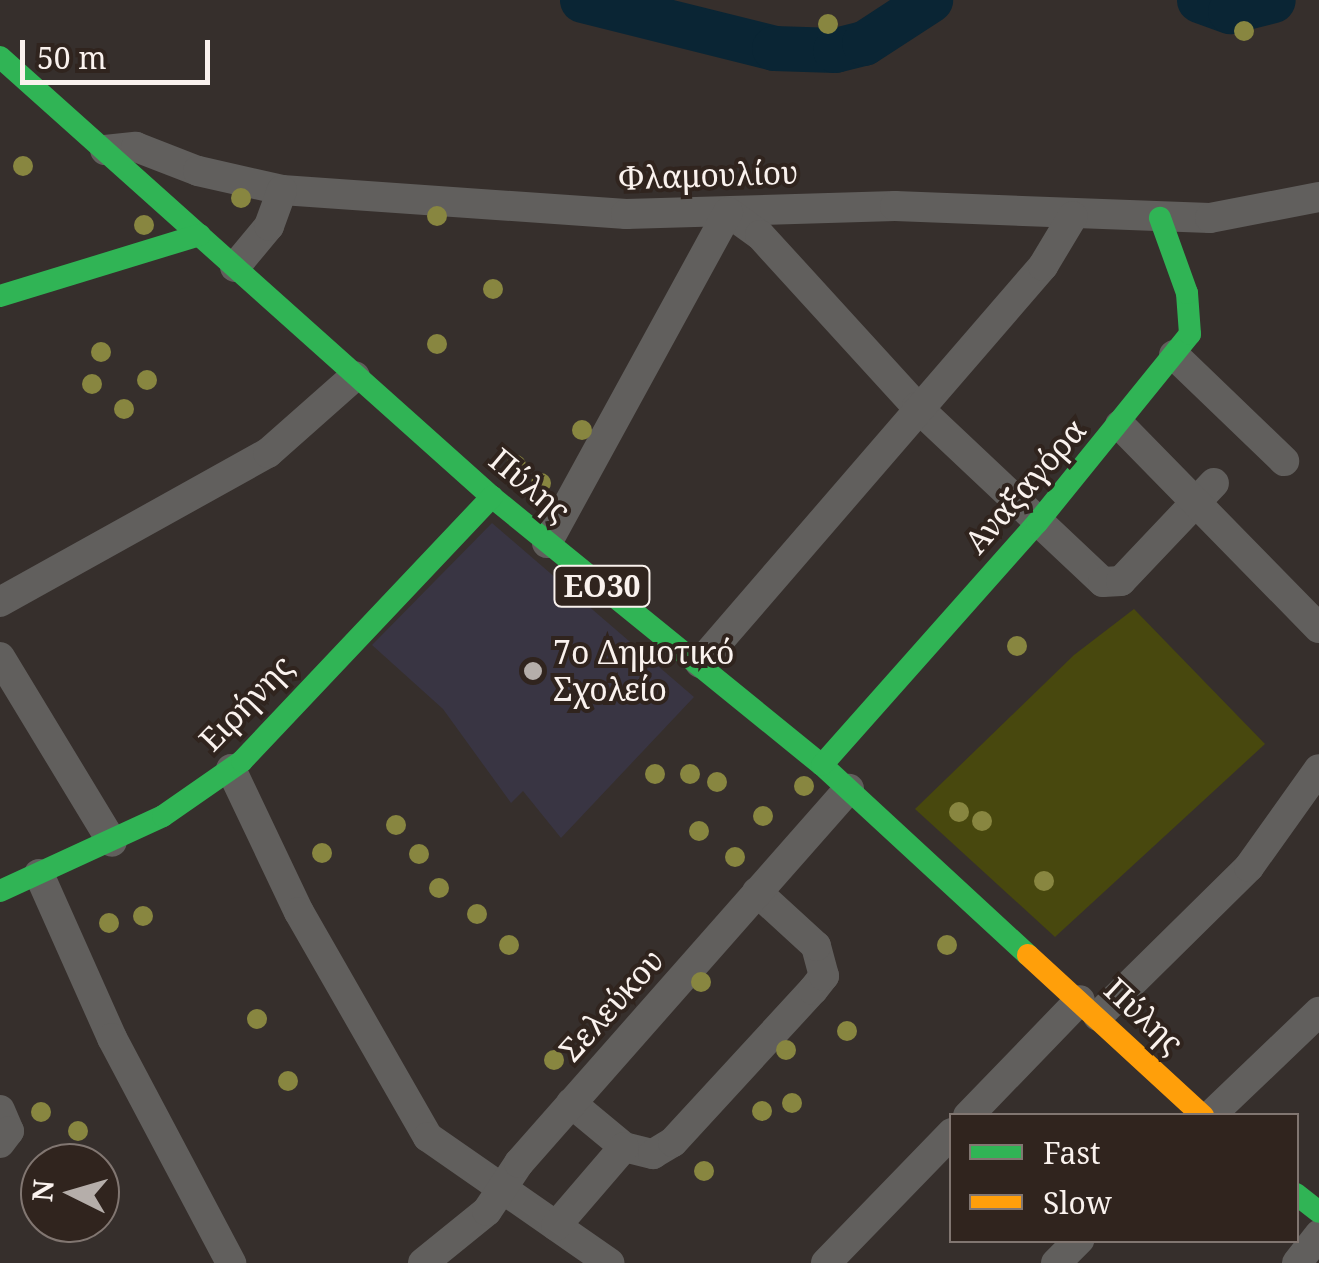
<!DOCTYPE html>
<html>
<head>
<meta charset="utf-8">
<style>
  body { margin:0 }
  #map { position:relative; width:1319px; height:1263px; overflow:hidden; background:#362f2c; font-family:"Noto Serif",serif }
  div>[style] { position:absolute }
  .education>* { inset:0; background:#393543 }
  .green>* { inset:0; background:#48480e }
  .river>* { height:45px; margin:-22.5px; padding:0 22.5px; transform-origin:22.5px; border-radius:22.5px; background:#0a2534 }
  .street>* { height:30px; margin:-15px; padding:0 15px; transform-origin:15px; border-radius:15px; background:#615f5d }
  .fast>* { height:22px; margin:-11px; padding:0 11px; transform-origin:11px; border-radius:11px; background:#30b455 }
  .slow>* { height:22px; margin:-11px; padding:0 11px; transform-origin:11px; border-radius:11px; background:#ff9f0a }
  .trees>* { width:20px; height:20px; margin:-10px; border-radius:50%; background:#888640 }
  .dots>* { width:28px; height:28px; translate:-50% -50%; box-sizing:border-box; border:5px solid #30241e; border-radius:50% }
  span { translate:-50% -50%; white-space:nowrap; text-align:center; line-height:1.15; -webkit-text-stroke:8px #30241e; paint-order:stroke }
  .shield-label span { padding:2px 8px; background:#30241e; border:2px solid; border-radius:8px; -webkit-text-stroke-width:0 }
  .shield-label { font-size:30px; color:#faf2ee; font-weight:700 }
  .street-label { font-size:32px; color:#faf2ee }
  .poi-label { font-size:32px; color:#faf2ee }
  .left { translate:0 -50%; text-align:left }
  .legend { position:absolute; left:949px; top:1113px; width:350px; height:130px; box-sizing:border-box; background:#30241e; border:2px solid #817671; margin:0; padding:12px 18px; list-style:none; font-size:30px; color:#faf2ee }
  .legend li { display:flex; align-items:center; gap:20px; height:50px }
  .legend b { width:50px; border:2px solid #817671 }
  .north { position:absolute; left:20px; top:1143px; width:100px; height:100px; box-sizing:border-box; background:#30241e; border:2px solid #817671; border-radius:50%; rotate:275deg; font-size:28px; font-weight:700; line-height:40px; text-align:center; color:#faf2ee }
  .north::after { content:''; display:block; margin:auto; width:35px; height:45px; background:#b5aeaa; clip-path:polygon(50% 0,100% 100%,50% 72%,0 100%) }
  .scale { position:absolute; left:20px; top:40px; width:190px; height:45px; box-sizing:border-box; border:5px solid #faf2ee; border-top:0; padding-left:12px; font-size:30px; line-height:35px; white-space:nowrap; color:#faf2ee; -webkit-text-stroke:8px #30241e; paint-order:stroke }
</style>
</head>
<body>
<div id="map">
  <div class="education">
    <div style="clip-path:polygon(492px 523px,694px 697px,561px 838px,523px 791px,511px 803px,443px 709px,372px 645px)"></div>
  </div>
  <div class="green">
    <div style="clip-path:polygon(1134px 609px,1265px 744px,1055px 937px,915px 809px,1074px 655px)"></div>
  </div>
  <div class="river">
    <div style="left:582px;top:0;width:198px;rotate:14deg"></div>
    <div style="left:774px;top:48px;width:61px;rotate:1.9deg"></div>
    <div style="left:835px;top:50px;width:30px;rotate:-14deg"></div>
    <div style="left:864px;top:43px;width:79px;rotate:-33.1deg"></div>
    <div style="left:1199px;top:0;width:33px;rotate:20deg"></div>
    <div style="left:1230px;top:11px;width:44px;rotate:-14.3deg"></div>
  </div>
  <div class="street">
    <div style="left:105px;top:150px;width:31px;rotate:-6deg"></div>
    <div style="left:136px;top:147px;width:66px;rotate:21.2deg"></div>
    <div style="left:198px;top:171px;width:86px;rotate:12.7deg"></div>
    <div style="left:282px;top:190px;width:345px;rotate:4deg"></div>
    <div style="left:626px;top:214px;width:269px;rotate:-1.7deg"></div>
    <div style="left:895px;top:206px;width:315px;rotate:2.2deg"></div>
    <div style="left:1210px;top:218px;width:111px;rotate:-10.9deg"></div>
    <div style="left:728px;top:212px;width:39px;rotate:36deg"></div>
    <div style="left:760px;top:235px;width:233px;rotate:47.6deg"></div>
    <div style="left:917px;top:407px;width:255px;rotate:43.3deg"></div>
    <div style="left:1103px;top:582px;width:18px;rotate:-3deg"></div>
    <div style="left:1121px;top:581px;width:135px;rotate:-46.5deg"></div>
    <div style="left:235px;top:267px;width:53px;rotate:-50.3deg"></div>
    <div style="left:269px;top:226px;width:38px;rotate:-70deg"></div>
    <div style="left:1174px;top:355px;width:153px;rotate:43.9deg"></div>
    <div style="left:1120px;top:425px;width:284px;rotate:45.6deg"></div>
    <div style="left:547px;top:543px;width:377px;rotate:-61.3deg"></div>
    <div style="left:0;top:602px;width:307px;rotate:-29.1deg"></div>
    <div style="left:268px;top:453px;width:116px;rotate:-41.5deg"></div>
    <div style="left:0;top:657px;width:216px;rotate:58.8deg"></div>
    <div style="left:700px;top:663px;width:525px;rotate:-49.17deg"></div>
    <div style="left:1043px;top:266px;width:58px;rotate:-59deg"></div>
    <div style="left:231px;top:769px;width:158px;rotate:64.6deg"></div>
    <div style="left:299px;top:912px;width:259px;rotate:60.2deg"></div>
    <div style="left:428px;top:1137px;width:221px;rotate:34.8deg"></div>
    <div style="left:39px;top:874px;width:180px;rotate:66deg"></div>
    <div style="left:112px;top:1038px;width:255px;rotate:62.1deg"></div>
    <div style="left:1098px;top:1016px;width:212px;rotate:-44.6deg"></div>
    <div style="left:1249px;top:867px;width:120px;rotate:-54.5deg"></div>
    <div style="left:571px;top:1103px;width:69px;rotate:39.7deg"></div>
    <div style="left:624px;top:1147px;width:30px;rotate:14deg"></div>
    <div style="left:653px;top:1154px;width:23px;rotate:-31deg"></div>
    <div style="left:673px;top:1142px;width:207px;rotate:-47.4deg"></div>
    <div style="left:813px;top:990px;width:18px;rotate:-52deg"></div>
    <div style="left:824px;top:976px;width:31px;rotate:-105deg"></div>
    <div style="left:816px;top:946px;width:80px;rotate:-137.5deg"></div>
    <div style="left:0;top:1110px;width:23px;rotate:67deg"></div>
    <div style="left:9px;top:1131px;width:15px;rotate:127deg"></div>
    <div style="left:968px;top:1116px;width:161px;rotate:-46deg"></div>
    <div style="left:1210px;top:1116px;width:151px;rotate:-43.7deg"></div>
    <div style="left:556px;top:1226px;width:104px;rotate:-49.3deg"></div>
    <div style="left:423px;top:1263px;width:82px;rotate:-39.1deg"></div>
    <div style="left:487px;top:1211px;width:58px;rotate:-56.3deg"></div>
    <div style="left:519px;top:1163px;width:499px;rotate:-48.6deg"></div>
    <div style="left:826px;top:1263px;width:181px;rotate:-45.9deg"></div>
    <div style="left:1056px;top:1263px;width:33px;rotate:-45deg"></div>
    <div style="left:1297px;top:1263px;width:36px;rotate:-52deg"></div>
  </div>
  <div class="fast">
    <div style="left:0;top:57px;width:660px;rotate:41.81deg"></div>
    <div style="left:492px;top:497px;width:425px;rotate:39.1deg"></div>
    <div style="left:822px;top:765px;width:280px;rotate:42.7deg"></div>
    <div style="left:0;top:296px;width:209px;rotate:-17deg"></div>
    <div style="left:822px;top:765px;width:324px;rotate:-48.4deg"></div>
    <div style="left:1037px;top:523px;width:243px;rotate:-51deg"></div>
    <div style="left:1190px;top:334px;width:41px;rotate:-94.2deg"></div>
    <div style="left:1187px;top:293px;width:80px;rotate:-109.8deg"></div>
    <div style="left:0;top:891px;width:179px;rotate:-24.7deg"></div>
    <div style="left:163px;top:816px;width:96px;rotate:-34.8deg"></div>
    <div style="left:242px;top:761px;width:364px;rotate:-46.6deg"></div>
    <div style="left:1296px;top:1194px;width:29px;rotate:38deg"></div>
  </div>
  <div class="slow">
    <div style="left:1028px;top:955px;width:238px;rotate:42.6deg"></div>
  </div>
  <div class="trees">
    <div style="left:828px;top:24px"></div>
    <div style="left:1244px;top:31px"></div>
    <div style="left:23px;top:166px"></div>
    <div style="left:241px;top:198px"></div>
    <div style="left:437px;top:216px"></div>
    <div style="left:144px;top:225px"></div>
    <div style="left:493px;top:289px"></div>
    <div style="left:437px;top:344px"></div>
    <div style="left:101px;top:352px"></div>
    <div style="left:147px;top:380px"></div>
    <div style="left:92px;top:384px"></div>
    <div style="left:124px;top:409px"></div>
    <div style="left:582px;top:430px"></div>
    <div style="left:516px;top:465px"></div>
    <div style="left:541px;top:483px"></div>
    <div style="left:1017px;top:646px"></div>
    <div style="left:655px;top:774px"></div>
    <div style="left:690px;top:774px"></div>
    <div style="left:717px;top:782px"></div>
    <div style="left:804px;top:786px"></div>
    <div style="left:959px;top:812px"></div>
    <div style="left:763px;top:816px"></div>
    <div style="left:982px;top:821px"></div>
    <div style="left:396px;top:825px"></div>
    <div style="left:699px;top:831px"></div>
    <div style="left:322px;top:853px"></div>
    <div style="left:419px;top:854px"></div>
    <div style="left:735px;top:857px"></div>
    <div style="left:1044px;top:881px"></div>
    <div style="left:439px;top:888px"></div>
    <div style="left:477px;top:914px"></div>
    <div style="left:143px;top:916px"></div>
    <div style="left:109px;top:923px"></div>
    <div style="left:509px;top:945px"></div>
    <div style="left:947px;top:945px"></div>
    <div style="left:701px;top:982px"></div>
    <div style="left:257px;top:1019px"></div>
    <div style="left:847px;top:1031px"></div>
    <div style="left:786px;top:1050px"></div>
    <div style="left:554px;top:1060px"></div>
    <div style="left:288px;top:1081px"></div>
    <div style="left:792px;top:1103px"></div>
    <div style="left:762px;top:1111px"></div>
    <div style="left:41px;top:1112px"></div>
    <div style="left:78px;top:1131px"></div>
    <div style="left:704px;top:1171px"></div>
  </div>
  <div class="dots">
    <div style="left:533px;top:671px;background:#b5aeaa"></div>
  </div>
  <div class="shield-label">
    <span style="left:602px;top:586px">ΕΟ30</span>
  </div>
  <div class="street-label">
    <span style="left:708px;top:175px;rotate:-2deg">Φλαμουλίου</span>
    <span style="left:530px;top:485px;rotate:40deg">Πύλης</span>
    <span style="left:1025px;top:486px;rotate:-49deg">Αναξαγόρα</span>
    <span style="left:246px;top:703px;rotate:-46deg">Ειρήνης</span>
    <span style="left:611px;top:1005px;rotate:-48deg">Σελεύκου</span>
    <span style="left:1144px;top:1016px;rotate:43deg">Πύλης</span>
  </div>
  <div class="poi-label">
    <span class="left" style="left:553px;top:671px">7ο Δημοτικό<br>Σχολείο</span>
  </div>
  <ul class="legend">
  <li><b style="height:12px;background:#30b455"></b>Fast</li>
  <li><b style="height:12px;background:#ff9f0a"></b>Slow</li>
  </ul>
  <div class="north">N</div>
  <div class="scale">50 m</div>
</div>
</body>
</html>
